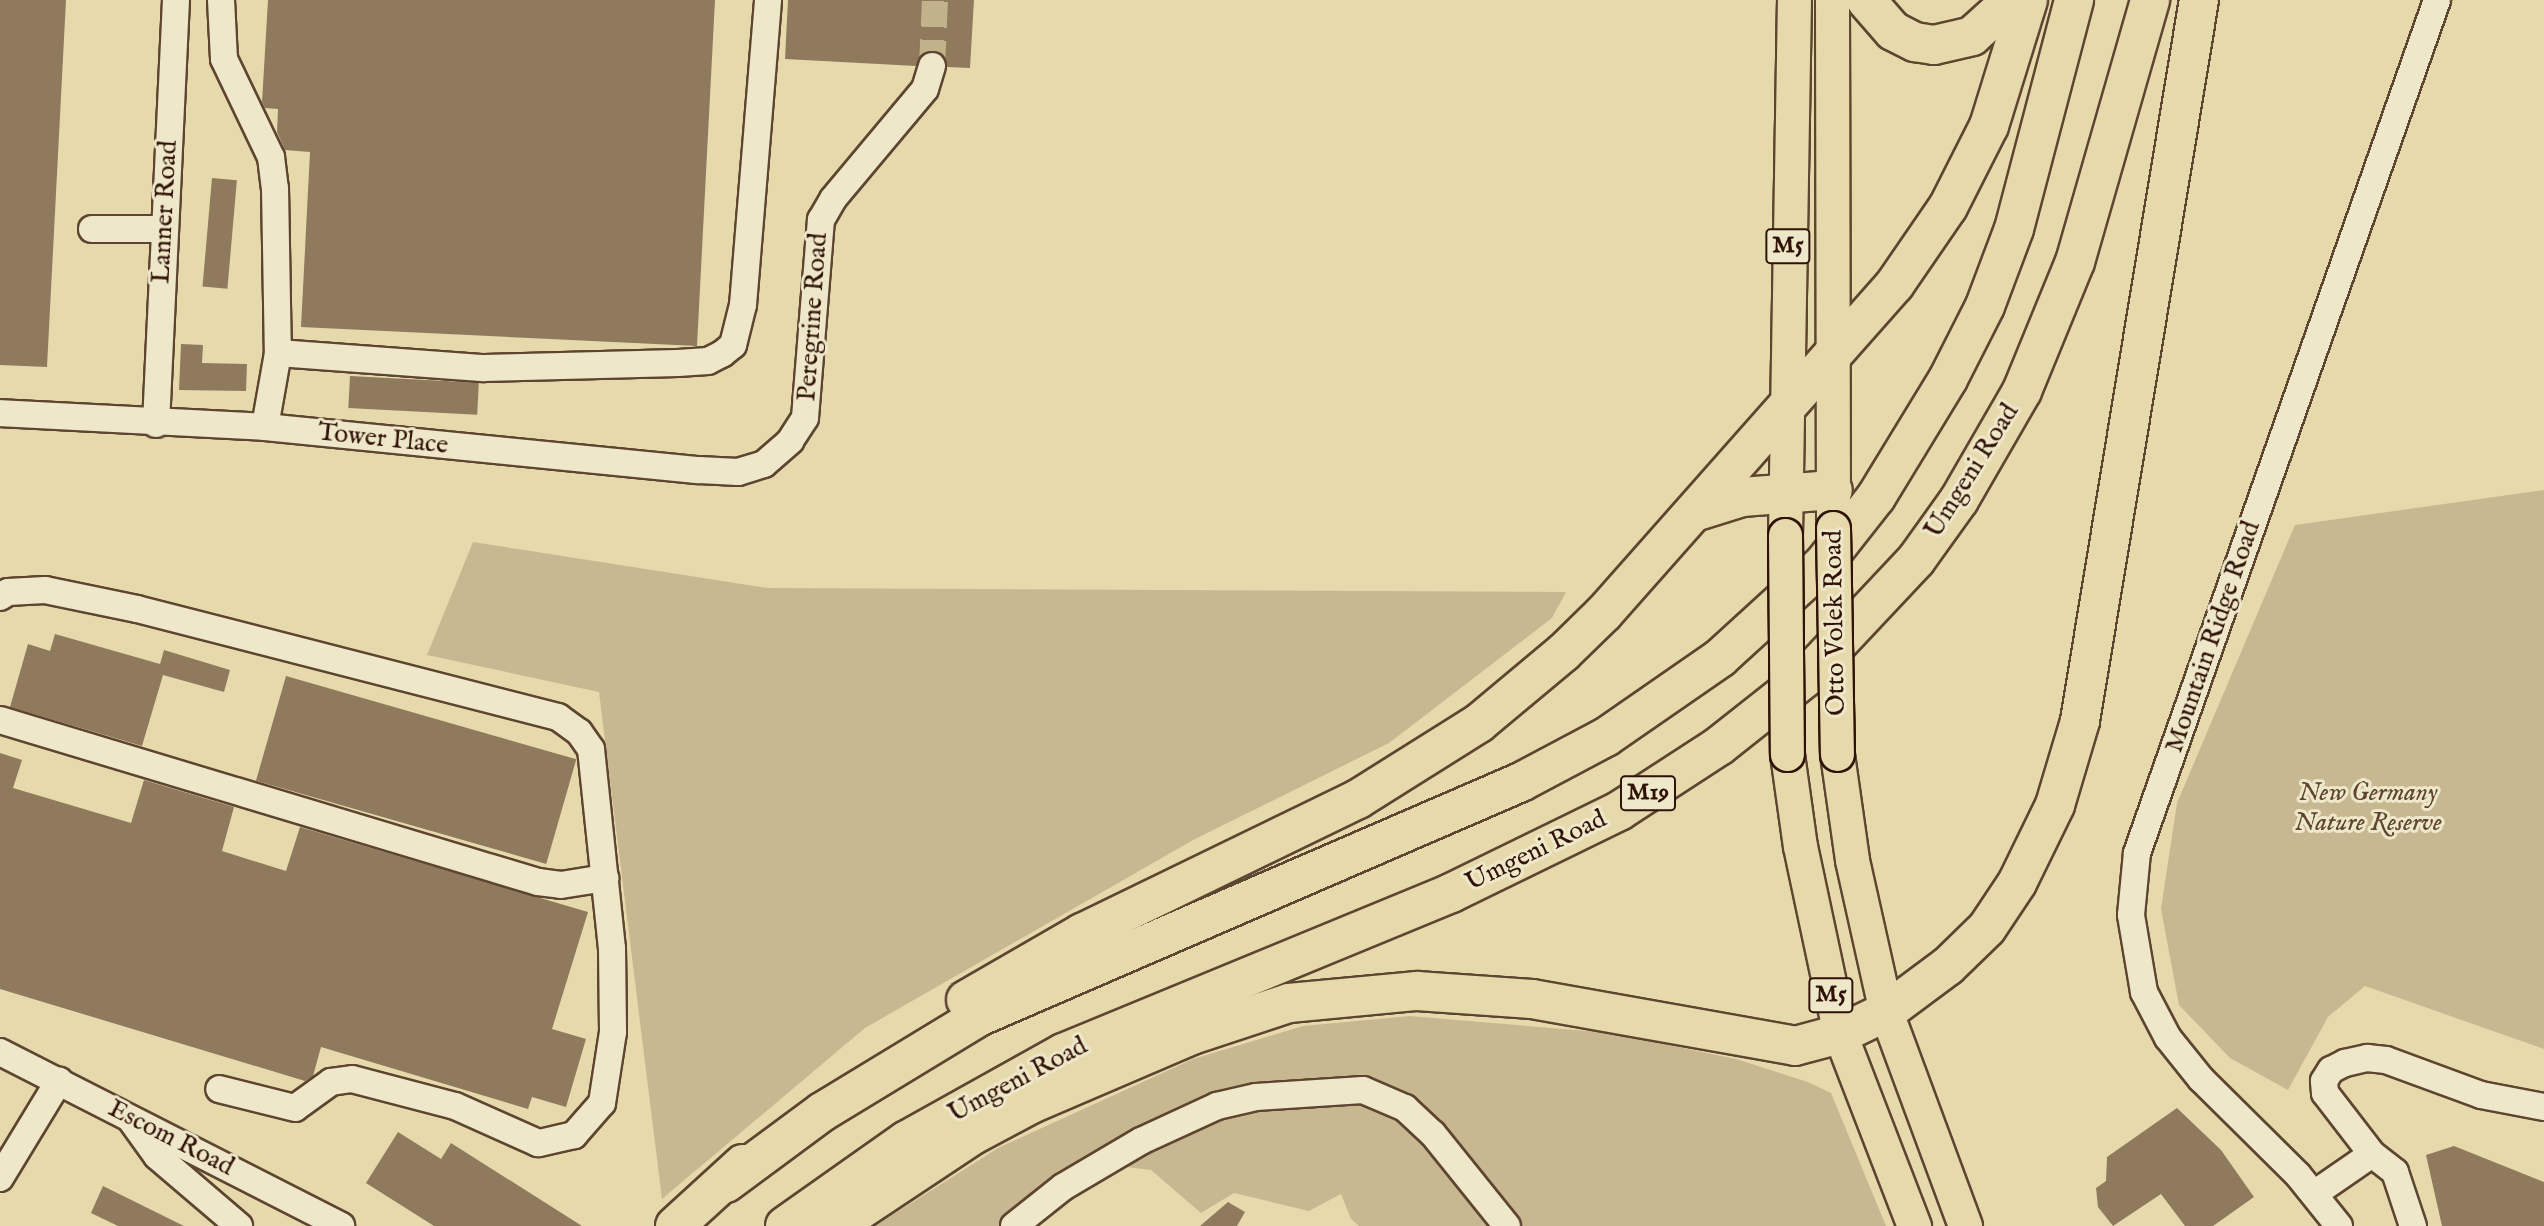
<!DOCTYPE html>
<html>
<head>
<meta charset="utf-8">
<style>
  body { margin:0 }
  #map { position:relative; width:2544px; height:1226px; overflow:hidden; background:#e6daad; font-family:"IM FELL English",serif }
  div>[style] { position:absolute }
  .green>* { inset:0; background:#c7b891 }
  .building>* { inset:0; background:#8f7a5d; transform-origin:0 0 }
  .minor-tunnel>* { height:26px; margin-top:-13px; transform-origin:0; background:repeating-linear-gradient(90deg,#c2b28c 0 26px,transparent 0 39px) }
  .roads { filter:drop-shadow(2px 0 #5e4530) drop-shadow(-2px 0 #5e4530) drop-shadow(0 2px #5e4530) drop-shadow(0 -2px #5e4530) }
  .minor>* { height:26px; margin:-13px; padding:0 13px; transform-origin:13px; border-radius:13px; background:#efe7ca }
  .major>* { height:33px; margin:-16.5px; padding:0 16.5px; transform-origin:16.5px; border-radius:16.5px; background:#e6daad }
  .highway>* { height:38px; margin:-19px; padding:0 19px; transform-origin:19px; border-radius:19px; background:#e6daad }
  .bridges { filter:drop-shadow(2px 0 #301307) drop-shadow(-2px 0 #301307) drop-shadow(0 2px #301307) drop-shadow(0 -2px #301307) }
  .major-bridge>* { height:33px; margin:-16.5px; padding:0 16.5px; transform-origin:16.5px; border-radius:16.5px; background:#e6daad }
  span { translate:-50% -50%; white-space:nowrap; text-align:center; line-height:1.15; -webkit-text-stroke:6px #efe7ca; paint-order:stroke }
  .shield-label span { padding:2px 5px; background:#efe7ca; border:2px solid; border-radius:5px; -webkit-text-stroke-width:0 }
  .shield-label { font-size:24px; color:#301307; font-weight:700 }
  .street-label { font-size:26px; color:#301307 }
  .park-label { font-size:26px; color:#5d4530; font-style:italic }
</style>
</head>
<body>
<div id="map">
  <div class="green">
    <div style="clip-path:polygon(2544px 490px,2544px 1049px,2365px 986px,2328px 1017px,2288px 1090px,2230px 1058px,2179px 1005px,2161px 909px,2177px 803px,2295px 525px)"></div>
    <div style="clip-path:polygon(473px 542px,768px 588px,1566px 592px,1552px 618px,1389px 743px,1195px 839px,865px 1028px,662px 1199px,599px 692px,427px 655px)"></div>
    <div style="clip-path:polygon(1410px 1016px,1611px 1033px,1736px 1059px,1808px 1082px,1831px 1093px,1886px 1226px,1359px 1226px,1351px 1219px,1341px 1194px,1309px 1211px,1234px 1193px,1201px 1213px,1151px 1170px,1102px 1164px,1014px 1226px,875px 1226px,998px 1148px,1193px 1059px,1303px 1026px)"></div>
  </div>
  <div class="building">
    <div style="clip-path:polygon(0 0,66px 0,47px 367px,0 365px)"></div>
    <div style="clip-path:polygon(268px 0,715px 0,697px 346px,301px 327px,310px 152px,285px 150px,277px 132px,278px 109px,265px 108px,262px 102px)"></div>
    <div style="clip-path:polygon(788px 0,974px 0,970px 68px,947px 67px,944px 56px,936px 51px,922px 54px,916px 66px,785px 59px)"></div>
    <div style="left:212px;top:178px;width:25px;height:109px;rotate:5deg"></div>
    <div style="clip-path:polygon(181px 344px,203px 345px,202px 363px,247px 364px,246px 391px,179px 390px)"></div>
    <div style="left:350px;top:376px;width:129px;height:32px;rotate:3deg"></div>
    <div style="clip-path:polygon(55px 634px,160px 664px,164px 650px,230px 670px,224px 692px,163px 675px,142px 746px,10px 707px,28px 644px,50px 651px)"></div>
    <div style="left:286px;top:676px;width:302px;height:109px;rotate:16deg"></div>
    <div style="clip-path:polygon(0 753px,22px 760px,13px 788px,131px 823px,144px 780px,234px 807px,222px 851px,286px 871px,300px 827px,588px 912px,552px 1029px,586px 1039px,566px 1107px,532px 1097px,528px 1109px,321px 1047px,313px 1076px,305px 1081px,0 989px)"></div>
    <div style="clip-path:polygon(2177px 1108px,2221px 1150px,2254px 1197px,2213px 1226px,2185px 1226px,2161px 1194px,2113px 1226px,2098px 1207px,2096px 1188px,2106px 1181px,2107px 1157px)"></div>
    <div style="clip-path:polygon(398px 1132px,441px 1159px,451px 1143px,582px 1226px,434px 1226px,366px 1183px)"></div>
    <div style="clip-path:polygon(2454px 1146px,2544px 1182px,2544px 1226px,2442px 1226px,2426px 1155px)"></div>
    <div style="clip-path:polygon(103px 1186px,184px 1226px,118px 1226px,91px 1213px)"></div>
    <div style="clip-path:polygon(1228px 1202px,1245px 1212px,1237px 1226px,1200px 1226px)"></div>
  </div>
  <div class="minor-tunnel">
    <div style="left:932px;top:66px;width:66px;rotate:-87.4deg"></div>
  </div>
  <div class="roads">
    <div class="minor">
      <div style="left:221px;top:0;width:59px;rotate:87.1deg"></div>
      <div style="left:224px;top:59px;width:109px;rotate:64.4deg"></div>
      <div style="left:271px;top:157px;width:31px;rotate:83deg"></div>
      <div style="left:275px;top:188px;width:165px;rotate:89deg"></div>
      <div style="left:278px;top:353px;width:75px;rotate:100deg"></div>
      <div style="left:92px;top:229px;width:72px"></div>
      <div style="left:278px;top:353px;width:207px;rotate:4.2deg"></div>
      <div style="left:484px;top:368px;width:194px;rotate:-1.5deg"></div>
      <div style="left:678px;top:363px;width:30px;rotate:-4deg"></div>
      <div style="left:708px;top:361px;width:16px;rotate:-27deg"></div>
      <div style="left:722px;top:354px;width:14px;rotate:-39deg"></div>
      <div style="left:733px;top:345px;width:41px;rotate:-76deg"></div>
      <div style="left:743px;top:305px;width:306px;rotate:-85.3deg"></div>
      <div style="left:0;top:413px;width:265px;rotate:3deg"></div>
      <div style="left:265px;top:427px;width:436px;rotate:5.7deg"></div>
      <div style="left:699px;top:470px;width:39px;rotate:3deg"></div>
      <div style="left:738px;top:472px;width:27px;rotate:-17deg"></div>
      <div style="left:764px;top:464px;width:35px;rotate:-41deg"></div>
      <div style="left:790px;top:441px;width:27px;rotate:-57deg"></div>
      <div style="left:805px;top:418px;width:199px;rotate:-85.4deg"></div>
      <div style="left:821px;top:220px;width:24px;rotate:-60deg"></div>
      <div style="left:833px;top:199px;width:143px;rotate:-50.1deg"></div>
      <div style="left:925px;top:89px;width:24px;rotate:-73deg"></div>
      <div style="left:156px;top:424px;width:424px;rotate:-87.3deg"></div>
      <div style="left:0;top:597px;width:9px;rotate:-32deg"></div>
      <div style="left:8px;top:592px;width:37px;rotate:-3deg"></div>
      <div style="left:45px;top:590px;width:94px;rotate:11.7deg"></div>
      <div style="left:137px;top:609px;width:435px;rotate:14.4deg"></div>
      <div style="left:558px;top:717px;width:26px;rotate:36deg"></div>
      <div style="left:579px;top:732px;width:21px;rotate:55deg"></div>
      <div style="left:591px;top:749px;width:200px;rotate:84deg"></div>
      <div style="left:612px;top:948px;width:84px;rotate:89.3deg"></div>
      <div style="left:613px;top:1032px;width:72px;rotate:98.8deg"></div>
      <div style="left:602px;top:1103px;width:43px;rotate:131.2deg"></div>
      <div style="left:574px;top:1135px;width:37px;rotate:167deg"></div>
      <div style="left:538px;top:1143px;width:91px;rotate:-156deg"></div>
      <div style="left:455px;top:1106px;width:106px;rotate:-165.3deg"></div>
      <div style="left:352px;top:1079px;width:21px;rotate:172deg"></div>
      <div style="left:331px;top:1082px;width:44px;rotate:144.2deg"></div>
      <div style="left:295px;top:1108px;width:78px;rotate:-166deg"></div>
      <div style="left:0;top:720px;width:562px;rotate:16.76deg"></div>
      <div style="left:538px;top:882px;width:23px;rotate:7deg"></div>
      <div style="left:561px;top:885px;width:45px;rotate:-9deg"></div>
      <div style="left:0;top:1052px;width:383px;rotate:27deg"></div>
      <div style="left:131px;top:1120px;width:44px;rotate:54.2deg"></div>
      <div style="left:157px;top:1156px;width:108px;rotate:40.5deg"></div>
      <div style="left:2372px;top:1154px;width:77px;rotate:-127.6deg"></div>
      <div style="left:2325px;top:1093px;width:12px;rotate:-95deg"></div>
      <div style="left:2324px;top:1081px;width:13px;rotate:-58deg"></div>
      <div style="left:2331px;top:1070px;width:16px;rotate:-27deg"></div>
      <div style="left:2345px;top:1063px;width:23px;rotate:-13deg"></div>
      <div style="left:2367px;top:1058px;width:19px;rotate:6deg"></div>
      <div style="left:2386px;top:1060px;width:101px;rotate:20.2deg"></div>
      <div style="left:2481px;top:1095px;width:64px;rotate:10.8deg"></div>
      <div style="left:0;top:1178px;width:114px;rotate:-58.7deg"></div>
      <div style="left:2314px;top:1194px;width:70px;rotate:-34.6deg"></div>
      <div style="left:2372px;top:1154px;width:29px;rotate:38deg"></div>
      <div style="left:2395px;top:1172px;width:57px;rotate:71.6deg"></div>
      <div style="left:1014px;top:1226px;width:63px;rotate:-38.5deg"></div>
      <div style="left:1063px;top:1187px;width:91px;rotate:-30.5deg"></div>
      <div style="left:1141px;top:1141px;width:84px;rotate:-24.7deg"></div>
      <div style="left:1217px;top:1106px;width:40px;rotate:-13deg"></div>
      <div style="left:1256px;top:1097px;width:107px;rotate:-3.7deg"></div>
      <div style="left:1363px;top:1090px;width:46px;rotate:23.2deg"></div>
      <div style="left:1405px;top:1108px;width:38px;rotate:43deg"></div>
      <div style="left:1433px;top:1134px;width:118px;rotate:51.2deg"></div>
      <div style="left:2339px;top:1226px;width:65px;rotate:-128.8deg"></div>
      <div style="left:2298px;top:1175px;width:136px;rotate:-135.3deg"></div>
      <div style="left:2201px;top:1079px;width:53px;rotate:-128.8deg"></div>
      <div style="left:2168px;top:1038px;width:52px;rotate:-117.6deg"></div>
      <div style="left:2144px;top:992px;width:78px;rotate:-99.6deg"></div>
      <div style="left:2131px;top:915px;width:62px;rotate:-84.5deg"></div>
      <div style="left:2137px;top:853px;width:904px;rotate:-70.62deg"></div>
    </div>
    <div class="major">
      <div style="left:1832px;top:0;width:528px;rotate:89.89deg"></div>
      <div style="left:1785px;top:535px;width:535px;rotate:-89.04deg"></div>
      <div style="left:1787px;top:754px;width:93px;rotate:82deg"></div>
      <div style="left:1800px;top:846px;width:192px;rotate:78deg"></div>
      <div style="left:1840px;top:1034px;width:206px;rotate:68.9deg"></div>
      <div style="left:1837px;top:754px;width:107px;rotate:81.9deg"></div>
      <div style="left:1852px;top:860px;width:156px;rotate:77.4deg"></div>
      <div style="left:1886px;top:1012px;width:228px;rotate:69.7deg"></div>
    </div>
    <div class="highway">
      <div style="left:1866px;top:0;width:41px;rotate:48.9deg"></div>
      <div style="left:1893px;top:31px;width:25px;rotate:27deg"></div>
      <div style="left:1915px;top:42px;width:19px;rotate:9deg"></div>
      <div style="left:1934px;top:45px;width:39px;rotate:-13deg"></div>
      <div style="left:1972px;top:36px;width:54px;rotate:-42deg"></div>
      <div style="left:1697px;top:511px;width:47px;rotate:-17.3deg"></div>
      <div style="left:1742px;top:497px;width:91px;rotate:-4.4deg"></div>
      <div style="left:966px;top:1000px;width:134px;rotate:-30deg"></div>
      <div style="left:1082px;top:933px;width:307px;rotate:-25.9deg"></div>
      <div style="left:1358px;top:799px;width:143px;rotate:-32.1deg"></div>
      <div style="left:1479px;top:723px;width:111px;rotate:-39.9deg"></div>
      <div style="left:1564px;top:652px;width:56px;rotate:-44.3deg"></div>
      <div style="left:1604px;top:613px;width:439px;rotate:-48.5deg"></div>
      <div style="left:1895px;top:284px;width:93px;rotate:-55.5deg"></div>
      <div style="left:1948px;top:207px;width:91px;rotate:-63.2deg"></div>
      <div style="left:1989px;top:126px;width:132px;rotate:-72.8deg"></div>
      <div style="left:726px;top:1183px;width:119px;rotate:-36.5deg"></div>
      <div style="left:822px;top:1112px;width:183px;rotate:-31.3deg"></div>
      <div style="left:978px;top:1017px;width:592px;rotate:-23.4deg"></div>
      <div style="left:1521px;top:782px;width:96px;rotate:-27.9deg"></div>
      <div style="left:1606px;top:737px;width:139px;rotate:-34.7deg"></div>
      <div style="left:1720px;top:658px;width:141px;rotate:-42.4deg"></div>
      <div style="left:1824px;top:563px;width:84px;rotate:-51.8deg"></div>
      <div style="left:1876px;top:497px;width:138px;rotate:-58.6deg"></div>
      <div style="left:1948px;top:379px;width:82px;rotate:-63.1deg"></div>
      <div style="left:1985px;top:306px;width:82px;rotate:-69.4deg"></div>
      <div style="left:2014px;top:229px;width:237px;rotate:-75.3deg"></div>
      <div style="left:675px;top:1226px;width:92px;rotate:-42.4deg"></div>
      <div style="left:785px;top:1226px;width:149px;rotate:-35.2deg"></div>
      <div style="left:907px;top:1140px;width:179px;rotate:-29.1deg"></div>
      <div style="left:1063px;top:1053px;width:420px;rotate:-22.4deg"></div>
      <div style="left:1451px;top:893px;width:187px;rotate:-26deg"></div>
      <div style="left:1619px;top:811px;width:119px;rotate:-33deg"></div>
      <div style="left:1719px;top:746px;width:111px;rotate:-38.4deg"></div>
      <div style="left:1806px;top:677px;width:161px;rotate:-46.8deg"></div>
      <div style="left:1916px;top:560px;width:74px;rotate:-54.4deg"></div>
      <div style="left:1959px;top:500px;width:126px;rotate:-60deg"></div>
      <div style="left:2022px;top:391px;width:139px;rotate:-67.7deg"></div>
      <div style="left:2075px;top:262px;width:273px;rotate:-74deg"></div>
      <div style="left:836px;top:1226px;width:164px;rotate:-33.6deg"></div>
      <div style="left:973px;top:1135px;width:66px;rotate:-28.1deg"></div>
      <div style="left:1031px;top:1104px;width:175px;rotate:-23.2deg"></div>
      <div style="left:1192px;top:1035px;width:102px;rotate:-18.3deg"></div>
      <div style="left:1289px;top:1003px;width:129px;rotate:-5.4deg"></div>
      <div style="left:1417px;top:991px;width:115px;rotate:4deg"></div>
      <div style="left:1532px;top:999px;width:267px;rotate:10.1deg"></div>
      <div style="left:1795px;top:1046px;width:47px;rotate:-14.9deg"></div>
      <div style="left:1840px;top:1034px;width:51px;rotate:-25.6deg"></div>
      <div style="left:1886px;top:1012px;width:77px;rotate:-36.6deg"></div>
      <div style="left:1948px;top:966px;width:54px;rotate:-44.3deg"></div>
      <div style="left:1987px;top:928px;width:54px;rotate:-56.3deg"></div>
      <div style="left:2017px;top:883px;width:87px;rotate:-64deg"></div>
      <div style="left:2055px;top:805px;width:88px;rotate:-73.4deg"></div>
      <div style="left:2080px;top:721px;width:731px;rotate:-80.63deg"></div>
    </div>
  </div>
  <div class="bridges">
    <div class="major-bridge">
      <div style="left:1833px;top:528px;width:226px;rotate:89deg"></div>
      <div style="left:1785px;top:535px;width:219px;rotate:89.5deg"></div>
    </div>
  </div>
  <div class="shield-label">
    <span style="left:1788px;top:246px">M5</span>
    <span style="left:1648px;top:793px">M19</span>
    <span style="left:1831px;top:995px">M5</span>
  </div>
  <div class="street-label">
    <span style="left:165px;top:212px;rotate:-87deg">Lanner Road</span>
    <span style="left:813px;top:317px;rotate:-86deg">Peregrine Road</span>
    <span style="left:383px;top:439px;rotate:6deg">Tower Place</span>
    <span style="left:1972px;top:471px;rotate:-58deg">Umgeni Road</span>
    <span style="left:1835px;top:623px;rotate:-91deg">Otto Volek Road</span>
    <span style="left:2213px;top:637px;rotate:-71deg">Mountain Ridge Road</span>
    <span style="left:1536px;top:851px;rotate:-26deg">Umgeni Road</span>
    <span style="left:1018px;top:1080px;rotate:-28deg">Umgeni Road</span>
    <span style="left:171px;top:1138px;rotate:27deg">Escom Road</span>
  </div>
  <div class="park-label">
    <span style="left:2368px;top:808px">New Germany<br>Nature Reserve</span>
  </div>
</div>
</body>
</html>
